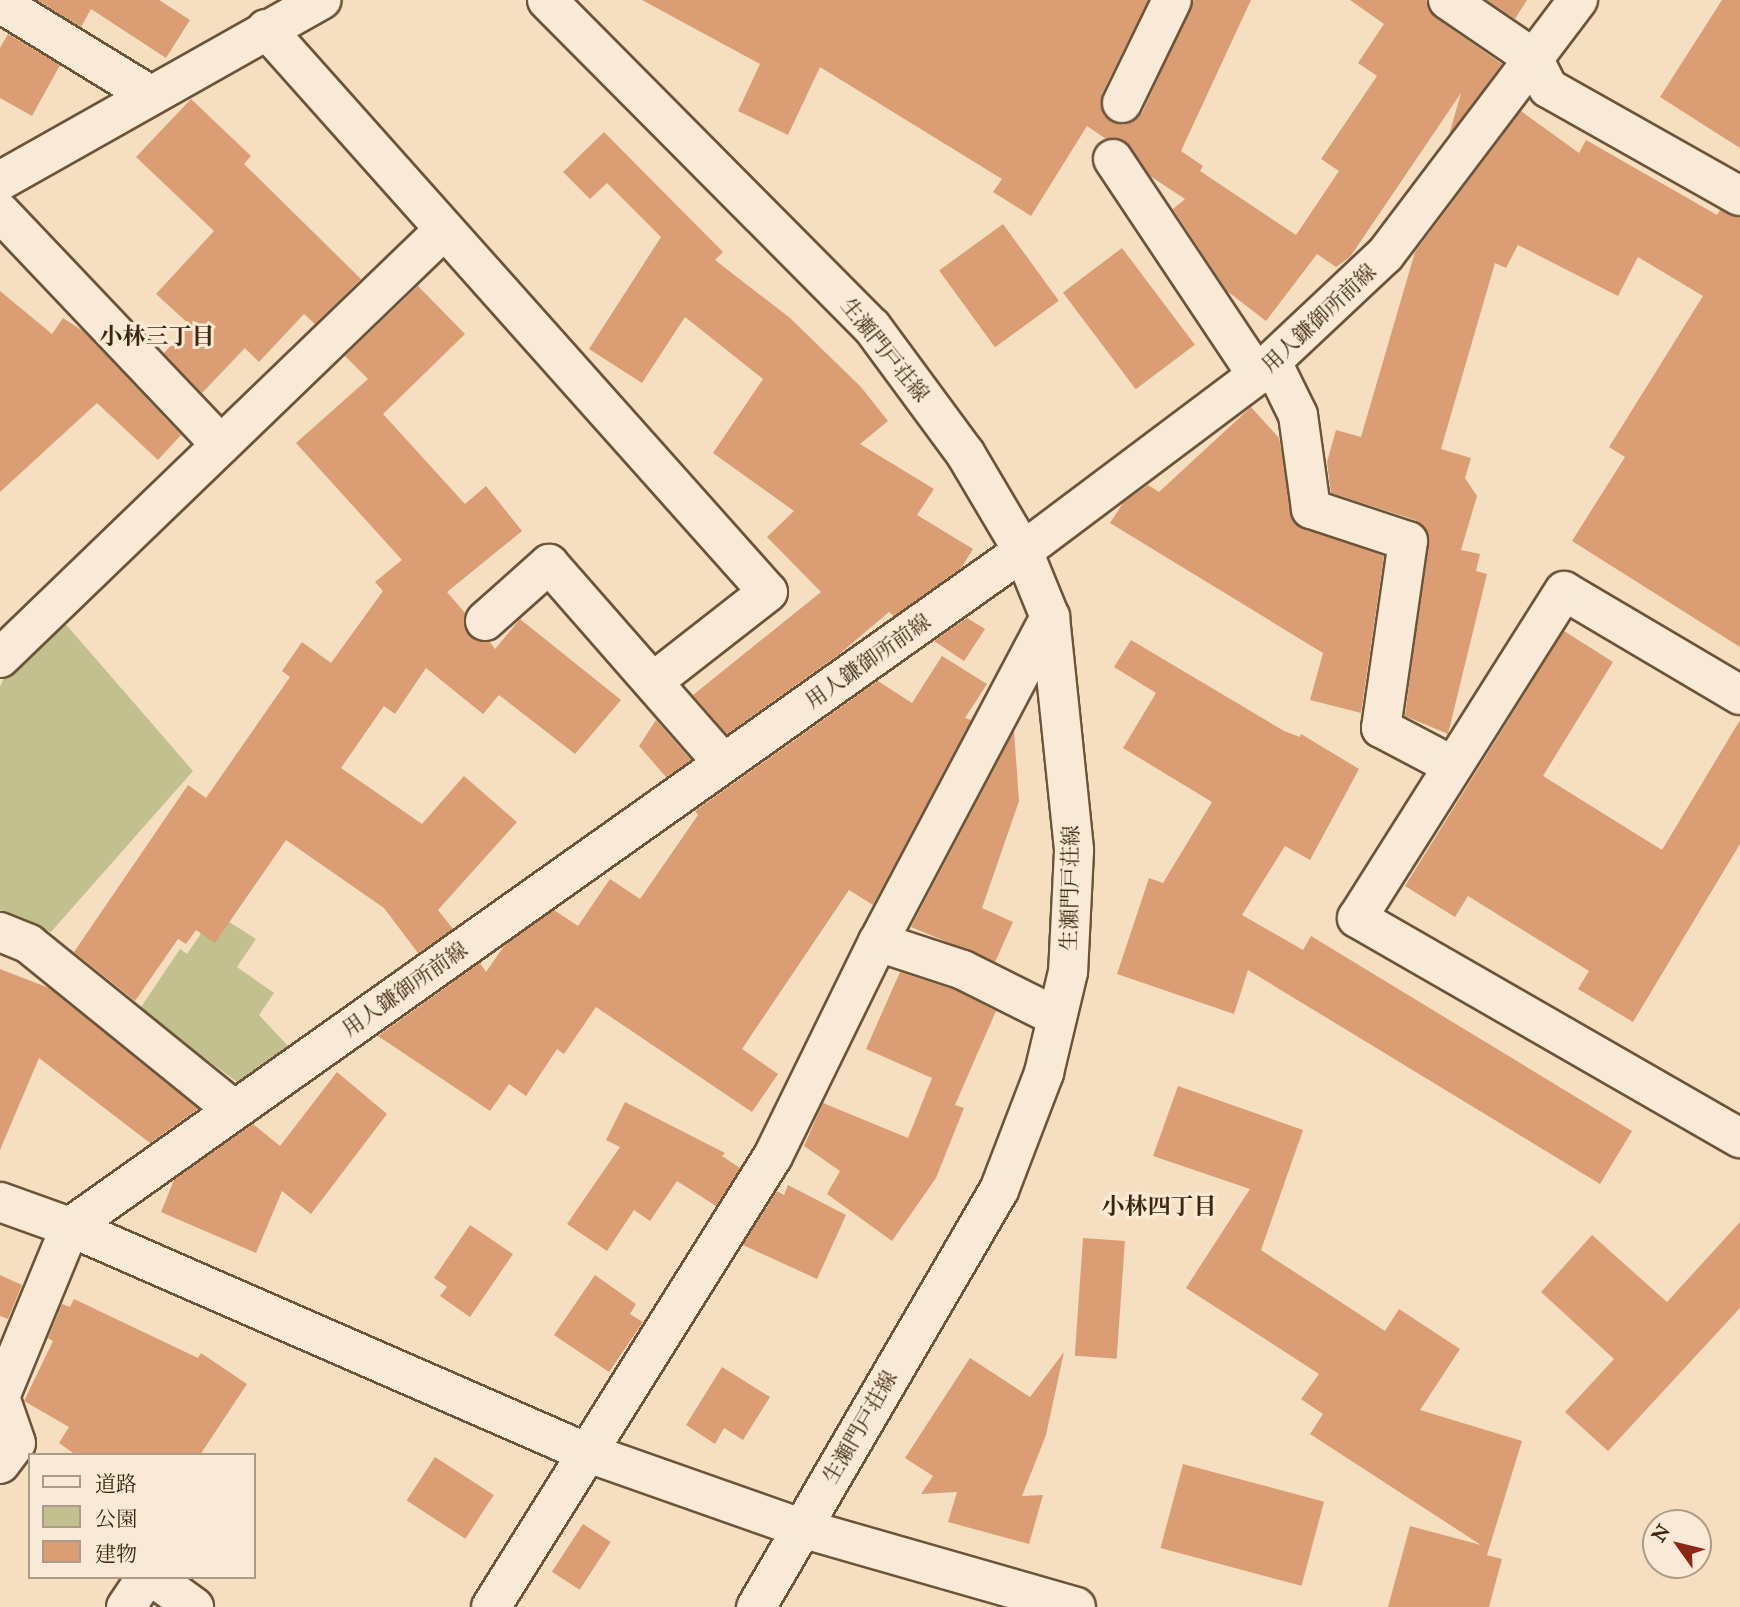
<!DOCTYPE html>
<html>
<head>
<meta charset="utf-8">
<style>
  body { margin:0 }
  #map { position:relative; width:1740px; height:1607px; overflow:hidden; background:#f5dfc0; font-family:"IM FELL Great Primer","Noto Serif JP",serif }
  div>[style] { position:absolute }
  .green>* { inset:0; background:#c1c08e }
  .building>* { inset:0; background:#db9d74; transform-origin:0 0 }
  .roads { filter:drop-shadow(2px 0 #6c5439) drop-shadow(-2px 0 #6c5439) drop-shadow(0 2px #6c5439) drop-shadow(0 -2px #6c5439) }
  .street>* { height:38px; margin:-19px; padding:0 19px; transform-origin:19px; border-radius:19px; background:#f8ead6 }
  .secondary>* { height:38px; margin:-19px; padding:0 19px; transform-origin:19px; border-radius:19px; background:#f8ead6 }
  span { translate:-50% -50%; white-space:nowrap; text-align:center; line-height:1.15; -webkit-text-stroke:6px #f8ead6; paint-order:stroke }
  .street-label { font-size:21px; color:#3f250c }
  .neighbourhood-label { font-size:23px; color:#3f250c; font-weight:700 }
  .legend { position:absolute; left:28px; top:1453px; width:228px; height:126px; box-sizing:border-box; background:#f8ead6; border:2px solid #ae9b85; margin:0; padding:9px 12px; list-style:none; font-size:21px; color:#3f250c }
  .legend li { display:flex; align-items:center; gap:14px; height:35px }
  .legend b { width:35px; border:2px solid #ae9b85 }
  .north { position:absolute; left:1642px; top:1509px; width:70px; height:70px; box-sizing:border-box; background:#f8ead6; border:2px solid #ae9b85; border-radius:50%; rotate:304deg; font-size:19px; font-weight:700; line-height:28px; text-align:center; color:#3f250c }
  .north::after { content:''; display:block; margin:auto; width:24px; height:32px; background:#8f2418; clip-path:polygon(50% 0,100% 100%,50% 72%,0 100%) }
</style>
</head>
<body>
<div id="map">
  <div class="green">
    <div style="clip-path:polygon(63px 621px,193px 771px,51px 932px,0 910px,0 687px,5px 675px)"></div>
    <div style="clip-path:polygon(215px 913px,256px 939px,237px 967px,274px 993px,259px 1015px,288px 1046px,244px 1087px,139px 1010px,180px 949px,187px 954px)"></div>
  </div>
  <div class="building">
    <div style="clip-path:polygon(37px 0,159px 0,190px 20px,166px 58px,91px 9px,81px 27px)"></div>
    <div style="clip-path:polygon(642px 0,1148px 0,1102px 94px,1104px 116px,1123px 125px,1142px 113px,1194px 0,1251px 0,1181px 151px,1203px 166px,1200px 171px,1296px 235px,1339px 171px,1321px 159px,1377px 76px,1358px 63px,1384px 24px,1350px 0,1426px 0,1436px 18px,1502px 64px,1449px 135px,1461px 93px,1350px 257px,1336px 267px,1317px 254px,1266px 321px,1227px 291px,1173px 209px,1185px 199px,1150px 176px,1123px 140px,1106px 139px,1087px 126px,1031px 216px,993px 192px,1002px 179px,820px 67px,788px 135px,738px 111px,760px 64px)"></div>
    <div style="clip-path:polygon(1487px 0,1527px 0,1515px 19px)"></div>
    <div style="clip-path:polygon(1722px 0,1740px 0,1740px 148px,1660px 97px)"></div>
    <div style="clip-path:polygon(8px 34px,60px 65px,32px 116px,0 98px,0 48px)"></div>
    <div style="clip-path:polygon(191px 99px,251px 156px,244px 164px,361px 279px,315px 324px,304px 314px,259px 362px,245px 348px,202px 393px,164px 353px,190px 325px,156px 294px,214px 231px,136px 157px)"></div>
    <div style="clip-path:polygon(1521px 111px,1579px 153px,1586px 140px,1717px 215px,1720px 210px,1740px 218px,1740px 647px,1572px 541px,1625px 457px,1609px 447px,1703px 296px,1638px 257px,1618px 296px,1518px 245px,1506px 268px,1495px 263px,1441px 449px,1471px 458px,1465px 478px,1477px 496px,1461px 550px,1480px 554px,1476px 571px,1487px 574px,1448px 734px,1405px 716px,1428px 534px,1415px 520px,1331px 493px,1327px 462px,1336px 430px,1361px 437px,1415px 252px)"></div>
    <div style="clip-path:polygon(604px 132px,723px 252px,715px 260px,790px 318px,861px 387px,888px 421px,860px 444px,934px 489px,917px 515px,973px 549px,961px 568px,894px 616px,889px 612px,838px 655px,727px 734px,693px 695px,821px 592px,767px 537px,794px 511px,713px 453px,763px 379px,685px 317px,642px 383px,589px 349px,661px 237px,607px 183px,590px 199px,563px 172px)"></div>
    <div style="left:1003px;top:224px;width:95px;height:79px;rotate:54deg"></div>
    <div style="left:1122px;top:248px;width:121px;height:74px;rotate:53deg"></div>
    <div style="clip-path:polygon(418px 286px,465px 334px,383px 414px,465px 504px,486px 486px,522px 531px,447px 592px,465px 613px,464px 626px,469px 636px,490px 642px,495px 649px,520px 619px,621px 700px,575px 754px,499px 695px,483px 714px,426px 668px,395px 714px,384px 706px,341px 768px,422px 824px,464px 776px,517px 822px,438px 910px,453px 929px,418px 953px,384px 908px,286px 840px,215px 943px,196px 930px,186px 944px,178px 939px,135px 1001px,74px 952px,188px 785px,206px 798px,290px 677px,282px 671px,302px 642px,331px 663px,383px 591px,375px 582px,402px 560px,296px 443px,368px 379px,345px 356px)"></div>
    <div style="clip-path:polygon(0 291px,52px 334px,63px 318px,83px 331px,181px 435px,158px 460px,97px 403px,0 492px)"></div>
    <div style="clip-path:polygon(1251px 407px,1279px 438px,1295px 523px,1384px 556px,1361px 713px,1310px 700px,1323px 653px,1110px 523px,1123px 503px,1148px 485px,1159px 492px)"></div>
    <div style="clip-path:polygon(967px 618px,985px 629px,964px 661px,934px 641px)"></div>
    <div style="clip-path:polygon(1564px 631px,1613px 662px,1543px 776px,1662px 850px,1740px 720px,1740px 844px,1633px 1022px,1578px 989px,1589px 971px,1468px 896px,1455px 917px,1405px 886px)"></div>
    <div style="clip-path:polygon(1131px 640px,1284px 731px,1300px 737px,1301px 734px,1359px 769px,1310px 860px,1285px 846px,1242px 915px,1303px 950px,1311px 936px,1632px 1131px,1600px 1184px,1248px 970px,1234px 1014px,1117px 974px,1149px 878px,1163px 883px,1212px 802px,1123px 748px,1156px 693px,1114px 667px)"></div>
    <div style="clip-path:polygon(942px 656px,987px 684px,965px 718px,971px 720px,873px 905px,849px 890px,742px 1049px,778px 1074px,752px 1112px,596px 1007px,564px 1054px,557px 1049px,526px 1096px,509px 1084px,490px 1111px,378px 1036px,480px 963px,486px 972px,504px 946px,554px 910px,578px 926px,610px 879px,640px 899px,698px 815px,695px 811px,878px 681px,912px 703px)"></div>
    <div style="clip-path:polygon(656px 720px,691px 760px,666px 777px,639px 746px)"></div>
    <div style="clip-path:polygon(1014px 731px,1019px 801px,982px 908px,1013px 922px,995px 962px,911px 927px)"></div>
    <div style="clip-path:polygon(0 969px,49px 988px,198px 1109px,150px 1143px,39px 1058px,0 1150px)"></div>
    <div style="clip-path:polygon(900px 972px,955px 990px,996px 1011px,955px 1105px,964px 1108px,936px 1178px,892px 1241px,827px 1194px,840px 1171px,804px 1146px,823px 1103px,908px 1138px,932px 1078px,866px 1049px)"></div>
    <div style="clip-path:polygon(337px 1072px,387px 1114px,311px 1214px,282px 1191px,256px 1253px,161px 1212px,174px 1180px,253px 1124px,280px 1146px)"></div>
    <div style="clip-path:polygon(1178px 1086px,1303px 1130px,1261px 1250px,1385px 1331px,1399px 1309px,1460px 1349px,1420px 1410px,1522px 1441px,1487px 1555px,1502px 1559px,1489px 1607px,1388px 1607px,1410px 1526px,1481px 1545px,1310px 1434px,1323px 1414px,1301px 1399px,1319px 1374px,1186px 1288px,1250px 1189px,1153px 1156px)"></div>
    <div style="clip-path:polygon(625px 1102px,725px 1153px,722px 1156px,740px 1168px,716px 1206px,677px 1181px,650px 1221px,634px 1210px,607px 1251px,567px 1224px,620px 1147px,606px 1140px)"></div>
    <div style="clip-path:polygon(788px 1185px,846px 1215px,817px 1279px,743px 1245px,777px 1191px,784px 1195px)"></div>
    <div style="clip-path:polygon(1740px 1222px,1740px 1308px,1608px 1451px,1565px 1412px,1614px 1359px,1541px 1292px,1592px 1235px,1667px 1302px)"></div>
    <div style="clip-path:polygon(470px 1225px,513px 1254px,470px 1317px,440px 1296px,447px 1287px,434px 1278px)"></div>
    <div style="left:1083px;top:1238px;width:42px;height:118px;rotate:4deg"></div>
    <div style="clip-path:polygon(0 1275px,22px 1285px,8px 1319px,0 1316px)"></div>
    <div style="clip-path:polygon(595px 1275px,636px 1304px,630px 1314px,643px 1322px,609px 1372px,554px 1335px)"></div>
    <div style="clip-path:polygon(74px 1299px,198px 1358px,201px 1353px,247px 1384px,200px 1455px,76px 1455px,59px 1443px,69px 1427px,24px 1401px,53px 1341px,48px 1338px,62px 1304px,70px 1307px)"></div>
    <div style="clip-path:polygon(1064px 1352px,1046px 1435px,1022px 1496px,1043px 1495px,1029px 1544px,948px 1522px,957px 1492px,921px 1494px,933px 1476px,905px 1458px,970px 1358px,1030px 1397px)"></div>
    <div style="clip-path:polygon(722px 1367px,770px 1397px,743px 1440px,724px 1428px,715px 1444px,686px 1425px)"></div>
    <div style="left:435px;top:1457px;width:70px;height:52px;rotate:33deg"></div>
    <div style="left:1183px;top:1464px;width:146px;height:87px;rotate:15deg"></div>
    <div style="left:583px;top:1524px;width:33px;height:57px;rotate:33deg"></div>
  </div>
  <div class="roads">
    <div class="street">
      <div style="left:1448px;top:0;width:103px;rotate:34.3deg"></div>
      <div style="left:1533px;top:58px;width:34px;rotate:63deg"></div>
      <div style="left:1548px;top:88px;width:220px;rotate:29.4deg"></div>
      <div style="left:0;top:3px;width:176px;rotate:31.5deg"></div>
      <div style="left:266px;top:29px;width:754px;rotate:48.28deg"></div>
      <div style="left:768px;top:592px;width:146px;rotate:142deg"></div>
      <div style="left:1122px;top:103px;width:114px;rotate:-64.1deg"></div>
      <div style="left:1113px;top:159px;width:260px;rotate:56.3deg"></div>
      <div style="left:0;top:181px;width:369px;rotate:-29.4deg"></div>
      <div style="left:0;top:212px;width:321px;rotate:46.5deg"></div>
      <div style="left:1272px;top:362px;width:59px;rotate:63.9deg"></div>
      <div style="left:1298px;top:415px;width:95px;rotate:82.1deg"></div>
      <div style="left:1311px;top:509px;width:102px;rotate:18.3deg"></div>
      <div style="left:1408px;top:541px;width:189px;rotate:98.2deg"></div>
      <div style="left:1381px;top:728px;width:81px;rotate:27.8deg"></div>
      <div style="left:485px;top:621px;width:86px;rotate:-41.7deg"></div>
      <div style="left:549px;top:564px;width:264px;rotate:48.8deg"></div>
      <div style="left:0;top:658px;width:617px;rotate:-43.95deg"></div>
      <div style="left:1740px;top:695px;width:204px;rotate:-149.4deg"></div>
      <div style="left:1564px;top:591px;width:387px;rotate:122.3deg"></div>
      <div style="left:1357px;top:918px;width:442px;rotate:29.9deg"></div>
      <div style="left:0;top:932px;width:31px;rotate:22deg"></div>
      <div style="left:29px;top:944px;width:264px;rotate:39deg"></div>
      <div style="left:878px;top:942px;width:89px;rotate:18.2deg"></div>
      <div style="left:963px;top:970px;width:105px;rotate:26.6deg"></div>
      <div style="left:0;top:1464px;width:26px;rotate:-53deg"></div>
      <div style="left:16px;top:1443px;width:49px;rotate:-109.2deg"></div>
      <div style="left:0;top:1397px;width:184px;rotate:-67.6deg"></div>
      <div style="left:70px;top:1227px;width:1168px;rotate:-35.35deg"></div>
      <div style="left:1023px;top:551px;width:293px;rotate:-36.9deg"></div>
      <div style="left:1257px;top:375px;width:175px;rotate:-43.2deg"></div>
      <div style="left:1385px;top:255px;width:320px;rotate:-52.9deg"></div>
      <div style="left:153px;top:1577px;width:51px;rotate:36.2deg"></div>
      <div style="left:126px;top:1607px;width:36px;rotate:-56deg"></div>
      <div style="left:491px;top:1607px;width:532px;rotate:-57.98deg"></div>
      <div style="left:773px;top:1156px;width:238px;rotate:-63.9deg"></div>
      <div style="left:878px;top:942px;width:368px;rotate:-62.1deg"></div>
    </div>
    <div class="secondary">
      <div style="left:547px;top:0;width:461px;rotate:45.2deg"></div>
      <div style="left:872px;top:327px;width:157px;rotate:53.6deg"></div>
      <div style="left:965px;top:453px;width:114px;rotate:59.4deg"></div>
      <div style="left:1023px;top:551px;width:71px;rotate:67.8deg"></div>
      <div style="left:1050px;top:617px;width:235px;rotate:84.1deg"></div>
      <div style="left:1074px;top:851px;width:121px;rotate:92.8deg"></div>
      <div style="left:1068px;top:972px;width:104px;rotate:103.4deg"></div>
      <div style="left:1044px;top:1073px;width:125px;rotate:111deg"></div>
      <div style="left:999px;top:1190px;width:483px;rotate:120.2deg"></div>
      <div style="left:0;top:1202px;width:74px;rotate:19.7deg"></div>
      <div style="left:70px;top:1227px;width:562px;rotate:23.6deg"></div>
      <div style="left:585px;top:1452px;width:229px;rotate:19.4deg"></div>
      <div style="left:801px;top:1528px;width:286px;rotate:16deg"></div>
    </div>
  </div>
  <div class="street-label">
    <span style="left:1319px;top:318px;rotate:-43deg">用人鎌御所前線</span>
    <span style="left:885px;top:350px;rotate:51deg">生瀬門戸荘線</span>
    <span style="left:868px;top:661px;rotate:-35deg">用人鎌御所前線</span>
    <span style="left:1070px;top:888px;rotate:-89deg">生瀬門戸荘線</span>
    <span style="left:405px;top:989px;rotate:-35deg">用人鎌御所前線</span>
    <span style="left:860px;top:1427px;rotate:-60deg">生瀬門戸荘線</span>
  </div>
  <div class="neighbourhood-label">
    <span style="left:157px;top:336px">小林三丁目</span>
    <span style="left:1159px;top:1206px">小林四丁目</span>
  </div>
  <ul class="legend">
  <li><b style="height:9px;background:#f8ead6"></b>道路</li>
  <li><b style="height:19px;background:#c1c08e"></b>公園</li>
  <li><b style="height:19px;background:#db9d74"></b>建物</li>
  </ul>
  <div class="north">N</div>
</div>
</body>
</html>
